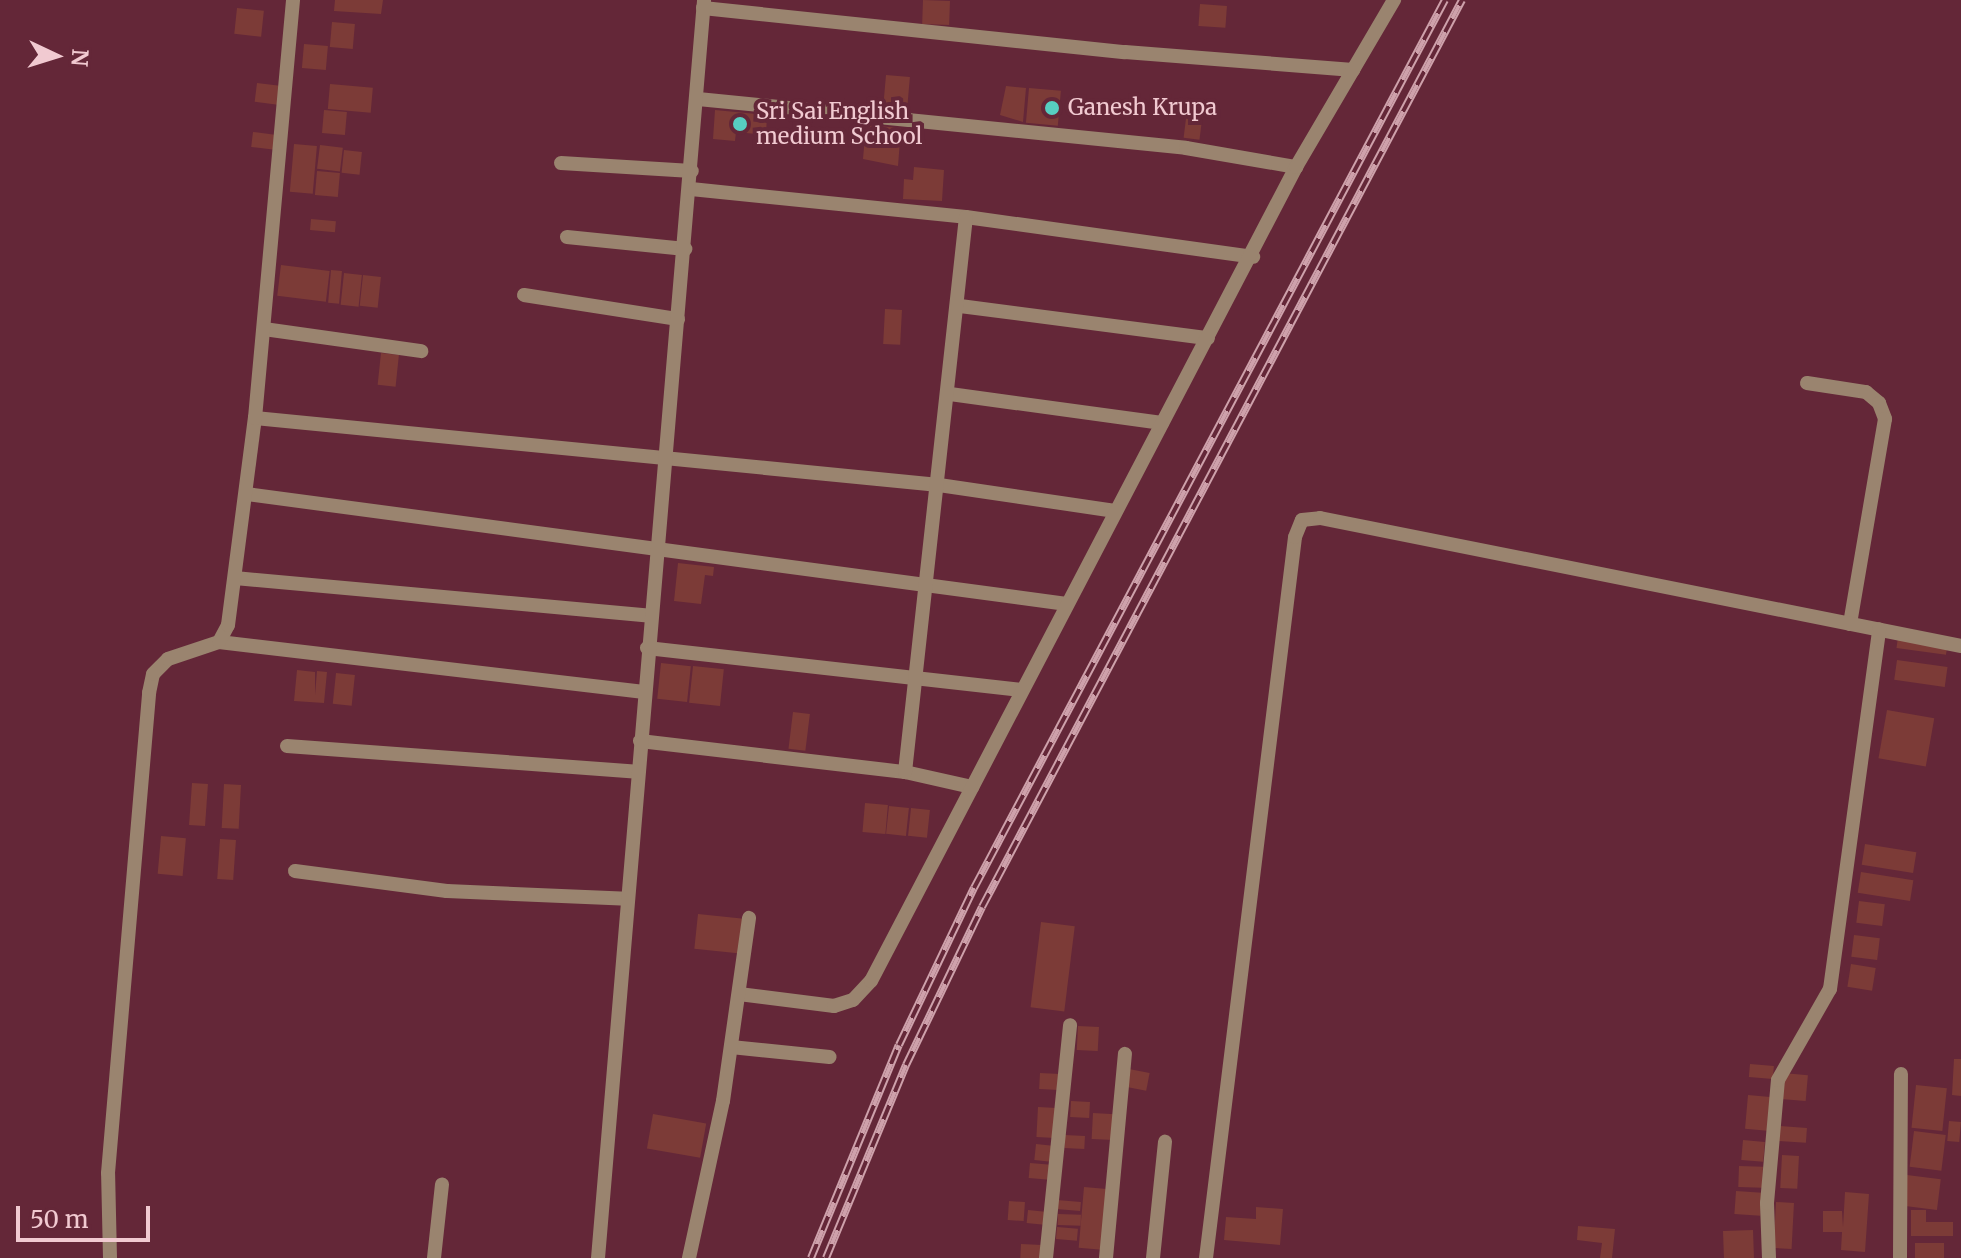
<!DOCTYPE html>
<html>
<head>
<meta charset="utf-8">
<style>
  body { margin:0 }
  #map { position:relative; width:1961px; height:1258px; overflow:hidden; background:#642738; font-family:Merriweather,serif }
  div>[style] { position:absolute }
  .building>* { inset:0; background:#7c3b37; transform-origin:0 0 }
  .minor>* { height:14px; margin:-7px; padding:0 7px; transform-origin:7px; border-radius:7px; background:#9a846f }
  .rail>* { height:8px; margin-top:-4px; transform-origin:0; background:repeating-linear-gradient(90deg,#642738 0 15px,#cea1ab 0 30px); box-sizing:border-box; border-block:2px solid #cea1ab }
  .dots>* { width:22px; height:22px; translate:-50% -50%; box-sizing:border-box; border:4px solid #642738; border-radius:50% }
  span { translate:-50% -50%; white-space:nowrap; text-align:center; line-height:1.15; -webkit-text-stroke:8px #642738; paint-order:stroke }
  .poi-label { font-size:22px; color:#f1cad1 }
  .left { translate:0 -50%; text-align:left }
  .north { position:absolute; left:16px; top:16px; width:80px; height:80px; -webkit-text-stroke:6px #642738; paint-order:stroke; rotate:94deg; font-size:22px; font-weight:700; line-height:32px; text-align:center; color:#f1cad1 }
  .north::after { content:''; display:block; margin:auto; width:28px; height:36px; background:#f1cad1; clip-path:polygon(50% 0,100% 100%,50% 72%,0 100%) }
  .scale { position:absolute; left:16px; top:1206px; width:134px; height:36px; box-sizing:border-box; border:4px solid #f1cad1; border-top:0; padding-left:10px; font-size:24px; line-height:28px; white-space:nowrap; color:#f1cad1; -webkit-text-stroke:6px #642738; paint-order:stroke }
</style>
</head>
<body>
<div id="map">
  <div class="building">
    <div style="clip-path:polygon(335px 0,383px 0,381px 14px,334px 11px)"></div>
    <div style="left:923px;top:0;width:27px;height:24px;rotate:2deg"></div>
    <div style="left:1200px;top:4px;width:27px;height:22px;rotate:4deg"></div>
    <div style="left:237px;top:8px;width:27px;height:26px;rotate:6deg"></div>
    <div style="left:332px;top:22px;width:23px;height:25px;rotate:5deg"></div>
    <div style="left:304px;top:44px;width:24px;height:24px;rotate:5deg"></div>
    <div style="left:886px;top:75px;width:24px;height:35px;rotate:5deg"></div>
    <div style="left:257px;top:83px;width:25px;height:19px;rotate:7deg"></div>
    <div style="left:330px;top:84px;width:43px;height:25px;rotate:5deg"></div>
    <div style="clip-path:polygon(1006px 86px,1026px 88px,1023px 122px,1000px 115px)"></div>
    <div style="left:1029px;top:88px;width:32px;height:35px;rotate:5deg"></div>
    <div style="left:1188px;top:102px;width:16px;height:36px;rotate:7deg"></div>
    <div style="left:324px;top:110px;width:23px;height:23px;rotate:5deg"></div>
    <div style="clip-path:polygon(715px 110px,767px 115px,766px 135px,736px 132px,735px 141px,713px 139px)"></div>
    <div style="clip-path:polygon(866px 124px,876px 125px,875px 135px,877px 126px,901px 128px,898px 166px,863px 159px)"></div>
    <div style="left:253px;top:132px;width:24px;height:15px;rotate:7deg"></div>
    <div style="left:294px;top:144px;width:23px;height:48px;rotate:5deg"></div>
    <div style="left:320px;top:145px;width:23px;height:24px;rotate:7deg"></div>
    <div style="left:344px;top:150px;width:18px;height:23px;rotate:6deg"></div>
    <div style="clip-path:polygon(914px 167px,944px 170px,942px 201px,903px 199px,904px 179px,913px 180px)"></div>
    <div style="left:317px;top:171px;width:23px;height:24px;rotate:5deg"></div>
    <div style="left:311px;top:219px;width:25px;height:11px;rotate:5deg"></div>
    <div style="left:281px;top:265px;width:49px;height:31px;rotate:7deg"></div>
    <div style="left:331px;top:270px;width:11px;height:33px;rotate:5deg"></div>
    <div style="left:344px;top:273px;width:18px;height:32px;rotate:6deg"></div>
    <div style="left:363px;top:275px;width:18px;height:31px;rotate:6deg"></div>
    <div style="left:885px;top:309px;width:17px;height:35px;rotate:3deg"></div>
    <div style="left:381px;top:353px;width:18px;height:32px;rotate:6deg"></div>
    <div style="clip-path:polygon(678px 563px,714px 567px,713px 576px,705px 575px,701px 604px,674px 601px)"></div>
    <div style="left:1898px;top:637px;width:50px;height:11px;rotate:8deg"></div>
    <div style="left:1897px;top:660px;width:51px;height:20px;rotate:8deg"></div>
    <div style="left:661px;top:663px;width:30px;height:36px;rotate:6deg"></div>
    <div style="left:693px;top:666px;width:31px;height:37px;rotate:6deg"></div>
    <div style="clip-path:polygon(297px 670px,315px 672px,315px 695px,317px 671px,327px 672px,324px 703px,294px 701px)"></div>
    <div style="left:336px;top:673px;width:19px;height:31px;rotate:6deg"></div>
    <div style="left:1887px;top:710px;width:48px;height:49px;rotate:10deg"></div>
    <div style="left:793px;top:712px;width:17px;height:37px;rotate:7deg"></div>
    <div style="left:192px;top:783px;width:16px;height:42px;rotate:4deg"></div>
    <div style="left:224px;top:784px;width:17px;height:44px;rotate:3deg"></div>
    <div style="left:865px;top:803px;width:23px;height:29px;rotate:5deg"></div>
    <div style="left:889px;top:806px;width:20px;height:28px;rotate:6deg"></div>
    <div style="left:911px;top:808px;width:19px;height:28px;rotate:6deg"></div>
    <div style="left:161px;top:836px;width:25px;height:38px;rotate:5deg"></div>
    <div style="left:220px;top:839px;width:16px;height:40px;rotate:4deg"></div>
    <div style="left:1865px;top:844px;width:52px;height:21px;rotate:9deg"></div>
    <div style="left:1861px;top:872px;width:53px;height:21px;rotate:9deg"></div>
    <div style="left:1859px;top:901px;width:26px;height:22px;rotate:7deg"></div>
    <div style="left:698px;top:914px;width:46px;height:35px;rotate:6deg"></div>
    <div style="left:1041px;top:922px;width:34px;height:86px;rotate:7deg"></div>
    <div style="left:1854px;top:935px;width:26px;height:22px;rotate:7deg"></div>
    <div style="left:1851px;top:964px;width:25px;height:23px;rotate:9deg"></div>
    <div style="left:1078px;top:1026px;width:21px;height:24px;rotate:3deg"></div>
    <div style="clip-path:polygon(1954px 1059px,1961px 1059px,1961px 1096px,1952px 1095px)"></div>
    <div style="left:1750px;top:1064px;width:24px;height:13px;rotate:5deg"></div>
    <div style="left:1129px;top:1069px;width:21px;height:18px;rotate:11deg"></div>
    <div style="left:1040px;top:1073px;width:20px;height:16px;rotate:3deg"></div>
    <div style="left:1783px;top:1073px;width:25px;height:26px;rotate:5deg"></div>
    <div style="left:1916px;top:1085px;width:31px;height:43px;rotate:6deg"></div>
    <div style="left:1748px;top:1095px;width:25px;height:34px;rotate:5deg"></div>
    <div style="left:1071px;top:1101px;width:19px;height:16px;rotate:3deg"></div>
    <div style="left:1038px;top:1107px;width:19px;height:30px;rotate:3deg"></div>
    <div style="left:1093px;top:1113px;width:22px;height:26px;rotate:3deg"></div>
    <div style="left:653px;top:1114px;width:54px;height:35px;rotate:10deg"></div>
    <div style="left:1949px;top:1121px;width:12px;height:20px;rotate:5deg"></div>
    <div style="left:1780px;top:1126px;width:27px;height:15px;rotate:4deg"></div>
    <div style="left:1914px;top:1131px;width:32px;height:36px;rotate:7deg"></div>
    <div style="left:1065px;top:1135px;width:20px;height:13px;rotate:3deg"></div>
    <div style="left:1743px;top:1140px;width:22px;height:20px;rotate:5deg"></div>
    <div style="left:1036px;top:1144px;width:19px;height:16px;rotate:6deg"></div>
    <div style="left:1782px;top:1155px;width:17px;height:33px;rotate:3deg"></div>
    <div style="left:1030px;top:1163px;width:24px;height:15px;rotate:5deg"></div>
    <div style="left:1739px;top:1166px;width:24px;height:21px;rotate:2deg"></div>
    <div style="left:1907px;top:1175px;width:34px;height:31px;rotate:7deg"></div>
    <div style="left:1084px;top:1187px;width:23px;height:61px;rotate:5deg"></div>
    <div style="left:1736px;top:1191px;width:26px;height:23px;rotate:4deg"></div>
    <div style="clip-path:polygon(1845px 1192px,1869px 1194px,1865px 1252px,1841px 1250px,1842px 1232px,1823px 1232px,1823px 1211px,1842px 1211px,1843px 1227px)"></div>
    <div style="left:1057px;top:1200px;width:24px;height:9px;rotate:5deg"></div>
    <div style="left:1009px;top:1201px;width:16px;height:19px;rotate:4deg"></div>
    <div style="left:1776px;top:1202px;width:18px;height:46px;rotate:3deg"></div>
    <div style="clip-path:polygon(1256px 1207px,1283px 1209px,1280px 1245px,1224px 1240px,1226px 1217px,1256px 1219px)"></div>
    <div style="left:1028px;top:1210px;width:20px;height:13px;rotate:6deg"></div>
    <div style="clip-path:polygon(1911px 1210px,1926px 1210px,1926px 1222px,1953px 1222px,1953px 1236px,1911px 1236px)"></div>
    <div style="left:1058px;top:1214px;width:23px;height:11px;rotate:2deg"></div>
    <div style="clip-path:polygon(1578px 1226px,1615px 1229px,1612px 1258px,1600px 1258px,1602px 1243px,1577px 1240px)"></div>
    <div style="left:1057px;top:1227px;width:21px;height:12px;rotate:5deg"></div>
    <div style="left:1753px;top:1230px;width:28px;height:30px;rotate:88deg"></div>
    <div style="left:1944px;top:1243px;width:15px;height:29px;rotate:90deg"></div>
    <div style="left:1021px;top:1244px;width:21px;height:14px;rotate:3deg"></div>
  </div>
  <div class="minor">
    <div style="left:703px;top:8px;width:424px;rotate:6deg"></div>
    <div style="left:1125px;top:52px;width:229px;rotate:4.5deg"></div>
    <div style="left:698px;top:99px;width:490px;rotate:5.7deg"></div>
    <div style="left:1186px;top:148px;width:112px;rotate:9.8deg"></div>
    <div style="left:561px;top:163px;width:131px;rotate:3.5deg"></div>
    <div style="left:691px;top:189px;width:276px;rotate:5.8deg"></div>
    <div style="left:966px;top:217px;width:290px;rotate:7.9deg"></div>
    <div style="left:567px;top:237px;width:119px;rotate:5.8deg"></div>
    <div style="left:524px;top:295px;width:156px;rotate:8.9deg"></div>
    <div style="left:960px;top:306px;width:250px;rotate:7.4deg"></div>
    <div style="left:264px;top:329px;width:159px;rotate:8deg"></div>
    <div style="left:1807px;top:383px;width:60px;rotate:8.7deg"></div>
    <div style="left:1866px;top:392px;width:17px;rotate:40deg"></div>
    <div style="left:1879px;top:403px;width:17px;rotate:69deg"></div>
    <div style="left:1885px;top:419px;width:208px;rotate:99.7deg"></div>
    <div style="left:950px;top:394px;width:214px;rotate:7.8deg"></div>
    <div style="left:255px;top:418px;width:687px;rotate:5.59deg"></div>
    <div style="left:939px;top:485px;width:178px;rotate:8.4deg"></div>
    <div style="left:247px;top:494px;width:827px;rotate:7.64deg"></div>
    <div style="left:235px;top:578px;width:417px;rotate:5.2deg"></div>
    <div style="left:219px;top:642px;width:428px;rotate:6.7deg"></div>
    <div style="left:647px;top:648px;width:377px;rotate:6.4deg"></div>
    <div style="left:640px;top:741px;width:267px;rotate:6.7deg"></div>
    <div style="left:905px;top:772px;width:69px;rotate:12.6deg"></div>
    <div style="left:287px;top:746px;width:351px;rotate:4.2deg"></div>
    <div style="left:905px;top:772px;width:558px;rotate:-83.73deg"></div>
    <div style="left:295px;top:871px;width:153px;rotate:7.5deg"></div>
    <div style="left:447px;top:891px;width:180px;rotate:2.5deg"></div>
    <div style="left:739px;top:994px;width:96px;rotate:7.2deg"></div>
    <div style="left:834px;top:1006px;width:20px;rotate:-18deg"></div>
    <div style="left:853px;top:1000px;width:26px;rotate:-47deg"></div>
    <div style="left:871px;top:981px;width:918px;rotate:-62.43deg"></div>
    <div style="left:1296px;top:167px;width:194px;rotate:-59.6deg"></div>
    <div style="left:731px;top:1047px;width:99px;rotate:5.8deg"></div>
    <div style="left:110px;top:1258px;width:85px;rotate:-91.3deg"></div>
    <div style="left:108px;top:1173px;width:482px;rotate:-85.1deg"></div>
    <div style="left:149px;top:693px;width:19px;rotate:-78deg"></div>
    <div style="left:153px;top:674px;width:21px;rotate:-45deg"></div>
    <div style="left:168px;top:659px;width:54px;rotate:-18.4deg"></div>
    <div style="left:219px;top:642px;width:19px;rotate:-62deg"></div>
    <div style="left:228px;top:625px;width:209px;rotate:-82.6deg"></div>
    <div style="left:255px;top:418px;width:420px;rotate:-84.8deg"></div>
    <div style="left:434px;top:1258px;width:74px;rotate:-83.8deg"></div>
    <div style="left:598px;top:1258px;width:1262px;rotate:-85.18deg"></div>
    <div style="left:689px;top:1258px;width:161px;rotate:-77.8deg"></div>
    <div style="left:723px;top:1101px;width:185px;rotate:-81.9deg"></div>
    <div style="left:1046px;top:1258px;width:234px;rotate:-84.1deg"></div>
    <div style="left:1106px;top:1258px;width:205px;rotate:-84.7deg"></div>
    <div style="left:1153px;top:1258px;width:117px;rotate:-84.1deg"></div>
    <div style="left:1206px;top:1258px;width:726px;rotate:-82.96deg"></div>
    <div style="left:1295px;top:537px;width:18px;rotate:-68deg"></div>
    <div style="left:1302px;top:520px;width:18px;rotate:-6deg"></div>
    <div style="left:1320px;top:518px;width:654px;rotate:11.29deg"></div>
    <div style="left:1769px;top:1258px;width:55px;rotate:-92.1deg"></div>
    <div style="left:1767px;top:1203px;width:123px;rotate:-84.9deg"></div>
    <div style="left:1778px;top:1080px;width:105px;rotate:-60.3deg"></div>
    <div style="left:1830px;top:989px;width:363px;rotate:-82.2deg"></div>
    <div style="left:1900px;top:1258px;width:184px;rotate:-89.7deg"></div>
  </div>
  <div class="rail">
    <div style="left:811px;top:1258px;width:230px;rotate:-67.6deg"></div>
    <div style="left:899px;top:1045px;width:174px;rotate:-64.5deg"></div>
    <div style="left:974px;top:888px;width:1005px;rotate:-62.06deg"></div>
    <div style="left:826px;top:1258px;width:209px;rotate:-67.5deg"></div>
    <div style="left:906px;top:1065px;width:175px;rotate:-64.3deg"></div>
    <div style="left:982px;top:907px;width:1026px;rotate:-62.11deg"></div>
  </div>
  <div class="dots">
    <div style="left:1052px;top:108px;background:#57cec1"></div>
    <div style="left:740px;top:124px;background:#57cec1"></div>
  </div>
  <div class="poi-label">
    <span class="left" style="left:1068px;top:108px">Ganesh Krupa</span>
    <span class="left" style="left:756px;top:124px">Sri Sai English<br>medium School</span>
  </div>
  <div class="north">N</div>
  <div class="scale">50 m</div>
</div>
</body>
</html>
